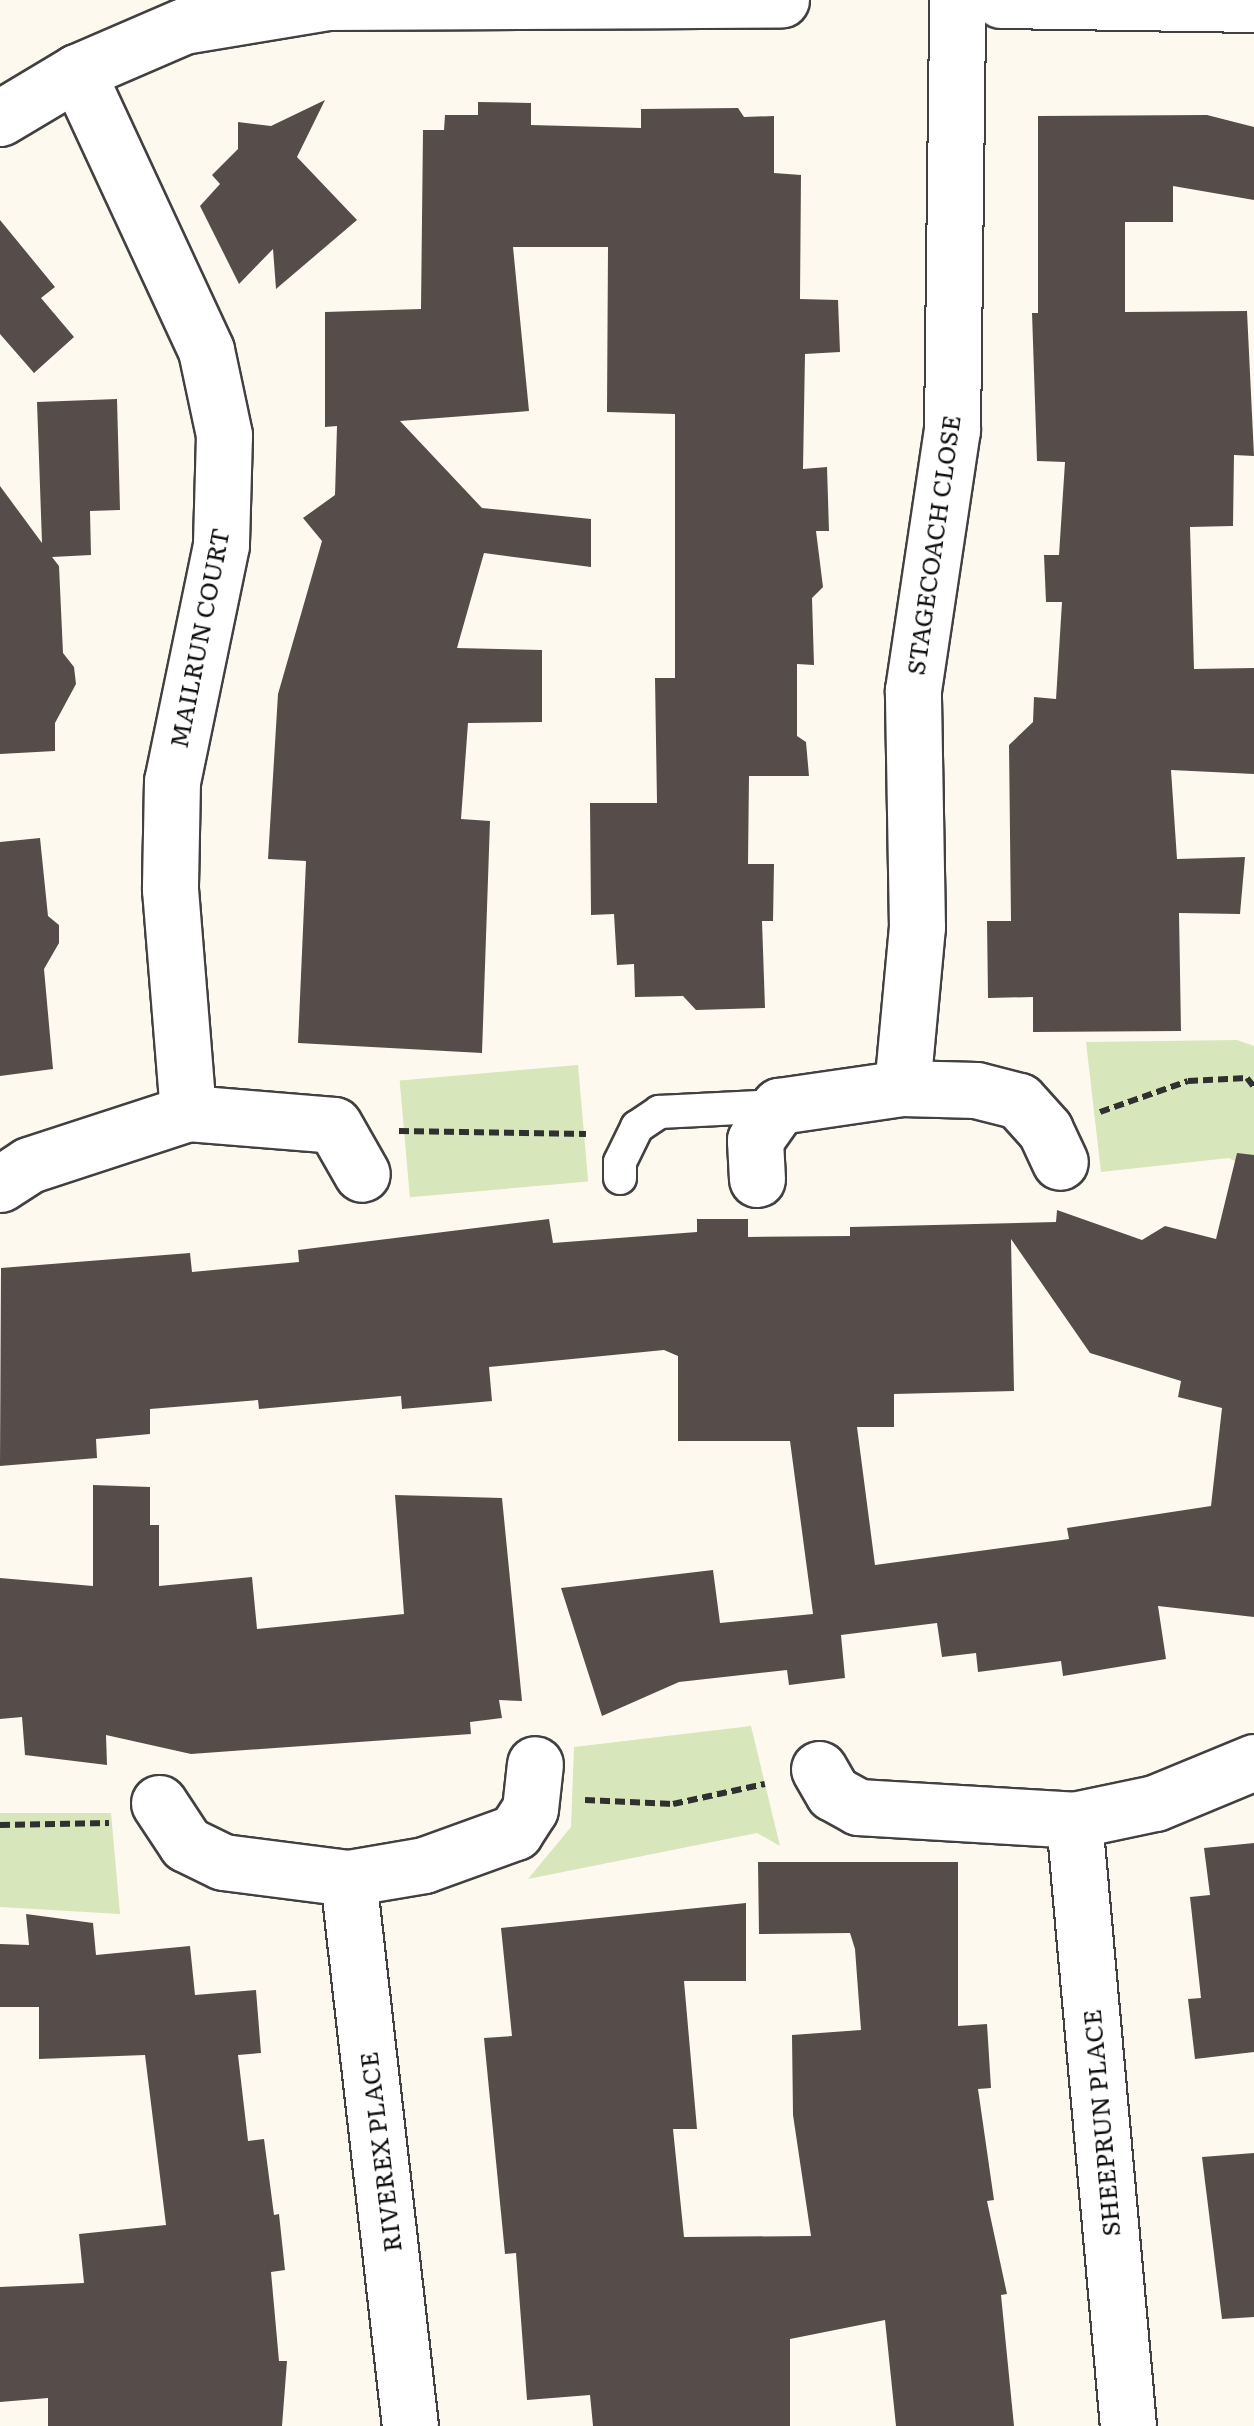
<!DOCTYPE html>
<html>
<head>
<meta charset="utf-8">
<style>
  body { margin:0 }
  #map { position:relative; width:1254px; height:2426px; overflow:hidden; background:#fef9ef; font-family:Literata,serif }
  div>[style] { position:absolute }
  .green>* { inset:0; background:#d8e6bb; transform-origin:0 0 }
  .building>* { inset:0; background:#564d4b }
  .path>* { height:6px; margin-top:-3px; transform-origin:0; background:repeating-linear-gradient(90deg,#303030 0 10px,transparent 0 15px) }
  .roads { filter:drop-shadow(2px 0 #414141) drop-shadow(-2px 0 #414141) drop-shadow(0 2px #414141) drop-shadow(0 -2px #414141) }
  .service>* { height:32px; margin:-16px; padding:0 16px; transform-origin:16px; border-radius:16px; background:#fff }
  .minor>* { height:55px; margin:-27.5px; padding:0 27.5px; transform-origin:27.5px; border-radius:27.5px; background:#fff }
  span { translate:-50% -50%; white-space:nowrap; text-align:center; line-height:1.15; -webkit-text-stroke:10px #fff; paint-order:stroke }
  .street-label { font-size:25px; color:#0e0e0e }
</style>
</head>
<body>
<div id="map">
  <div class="green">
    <div style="clip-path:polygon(1237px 1040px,1254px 1046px,1254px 1171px,1229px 1158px,1101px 1172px,1086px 1042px)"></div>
    <div style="left:578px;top:1065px;width:117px;height:179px;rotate:85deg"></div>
    <div style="clip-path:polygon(751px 1726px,780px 1846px,757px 1833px,528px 1879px,571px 1827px,574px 1747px)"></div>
    <div style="clip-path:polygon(0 1813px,111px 1813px,120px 1914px,0 1907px)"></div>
  </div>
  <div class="building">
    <div style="clip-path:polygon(325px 100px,297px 157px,357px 220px,276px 289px,273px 249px,239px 284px,200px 206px,220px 184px,212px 175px,238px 149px,238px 122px,271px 126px)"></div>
    <div style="clip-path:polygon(478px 102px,531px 103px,531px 125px,641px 128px,641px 109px,738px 108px,744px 117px,774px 116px,774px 173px,801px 175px,800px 299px,838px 300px,840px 352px,805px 354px,803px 469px,827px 467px,829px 531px,816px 531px,823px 587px,812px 598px,814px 665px,797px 664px,797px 736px,806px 742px,809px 776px,749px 776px,748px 864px,774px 864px,773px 921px,762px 921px,765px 1008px,696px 1010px,683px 996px,635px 997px,634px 964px,617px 965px,614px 914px,591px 915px,590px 803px,657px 803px,655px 678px,675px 678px,675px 414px,607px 412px,608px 247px,513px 247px,529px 411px,400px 421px,482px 508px,591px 519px,591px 567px,484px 553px,457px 648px,542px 650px,542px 722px,468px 723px,461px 819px,490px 821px,482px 1053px,298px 1043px,306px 861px,268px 859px,278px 694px,322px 541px,303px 518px,335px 495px,337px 426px,325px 427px,325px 312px,421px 309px,423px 130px,444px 130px,445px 115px,478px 115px)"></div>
    <div style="clip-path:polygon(1207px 115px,1254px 127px,1254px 200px,1173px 186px,1173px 222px,1125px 222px,1125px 312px,1247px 311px,1254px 456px,1234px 455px,1233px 526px,1190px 527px,1194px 669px,1254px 668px,1254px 774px,1171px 770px,1177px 859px,1245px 857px,1240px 914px,1179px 913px,1181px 1031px,1033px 1032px,1033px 997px,988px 998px,987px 921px,1011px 921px,1009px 745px,1033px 722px,1034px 697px,1056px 699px,1062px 602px,1046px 602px,1044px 555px,1059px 555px,1065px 462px,1037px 461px,1032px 313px,1038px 313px,1038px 116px)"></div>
    <div style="clip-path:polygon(0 220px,55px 287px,41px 298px,74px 337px,34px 373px,0 334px)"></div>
    <div style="clip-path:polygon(117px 399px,120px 510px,90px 511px,91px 555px,52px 557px,59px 566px,63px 653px,74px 667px,76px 684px,55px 723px,55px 751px,0 754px,0 486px,42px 543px,37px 402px)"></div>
    <div style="clip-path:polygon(40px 838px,48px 916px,59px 925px,59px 943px,44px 969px,53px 1069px,0 1076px,0 842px)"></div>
    <div style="clip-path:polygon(evenodd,1237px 1153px,1254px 1155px,1254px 1617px,1158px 1606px,1166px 1659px,1063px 1676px,1061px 1661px,978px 1672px,976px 1653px,942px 1657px,937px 1623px,841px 1635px,845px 1678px,789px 1685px,787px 1670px,679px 1682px,602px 1716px,561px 1588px,713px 1570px,720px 1623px,813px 1614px,790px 1441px,678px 1441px,678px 1356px,664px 1350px,489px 1367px,492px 1401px,402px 1409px,401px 1396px,259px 1409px,258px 1400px,150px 1409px,150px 1434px,96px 1439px,97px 1458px,0 1466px,1px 1268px,190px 1253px,192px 1272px,299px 1262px,298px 1250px,549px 1219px,553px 1243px,697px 1232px,697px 1219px,748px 1219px,748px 1237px,850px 1236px,850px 1227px,1056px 1222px,1057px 1210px,1142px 1240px,1165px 1226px,1216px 1239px,1237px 1153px,1011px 1239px,1090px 1353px,1181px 1381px,1178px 1397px,1222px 1408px,1211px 1506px,1067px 1528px,1069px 1539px,875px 1565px,857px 1427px,894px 1427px,894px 1394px,1014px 1391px,1011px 1239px)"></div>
    <div style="clip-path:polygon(93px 1485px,150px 1487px,150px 1525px,159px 1525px,159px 1586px,252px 1577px,257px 1629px,404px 1614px,395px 1495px,502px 1498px,522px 1701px,499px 1700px,502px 1718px,470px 1722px,471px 1734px,191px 1754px,106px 1735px,107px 1765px,25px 1755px,22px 1717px,0 1719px,0 1578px,93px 1586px)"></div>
    <div style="clip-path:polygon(1254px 1843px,1254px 2052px,1195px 2059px,1188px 1999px,1201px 1998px,1190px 1897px,1210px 1895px,1204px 1848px)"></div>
    <div style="clip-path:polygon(758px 1862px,958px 1862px,958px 2026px,987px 2024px,991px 2088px,978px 2089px,994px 2200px,987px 2201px,1007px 2294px,1001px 2295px,1014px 2426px,896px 2426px,885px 2320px,790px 2339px,790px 2426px,593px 2426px,590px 2395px,527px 2400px,516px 2253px,505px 2254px,484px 2038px,512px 2036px,501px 1928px,746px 1903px,746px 1981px,684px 1981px,697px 2129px,673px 2129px,684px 2237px,811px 2236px,793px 2115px,792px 2035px,861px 2030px,855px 1949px,850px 1933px,759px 1934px)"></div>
    <div style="clip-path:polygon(26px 1914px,93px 1923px,96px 1955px,190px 1946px,195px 1995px,256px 1990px,261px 2053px,238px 2055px,248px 2141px,264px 2139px,274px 2215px,279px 2214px,285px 2270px,271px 2272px,279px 2361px,287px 2361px,282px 2426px,48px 2426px,48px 2398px,0 2402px,0 2287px,84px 2283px,79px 2234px,166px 2225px,145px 2055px,39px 2059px,39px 2007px,0 2007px,0 1944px,29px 1945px)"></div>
    <div style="clip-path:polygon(1254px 2153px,1254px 2317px,1222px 2319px,1202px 2157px)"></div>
  </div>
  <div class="path">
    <div style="left:1100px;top:1112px;width:93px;rotate:-19.4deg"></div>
    <div style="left:1188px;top:1081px;width:59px;rotate:-2.9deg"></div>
    <div style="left:1247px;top:1078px;width:11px;rotate:52deg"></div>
    <div style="left:399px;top:1131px;width:187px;rotate:0.9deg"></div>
    <div style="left:585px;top:1800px;width:88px;rotate:2.6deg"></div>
    <div style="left:673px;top:1804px;width:94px;rotate:-12.3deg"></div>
    <div style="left:0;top:1825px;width:109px;rotate:-1.1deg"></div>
  </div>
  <div class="roads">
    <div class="service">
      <div style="left:620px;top:1178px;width:16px;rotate:-90deg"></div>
      <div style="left:620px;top:1162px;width:39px;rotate:-64deg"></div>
      <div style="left:637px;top:1127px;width:27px;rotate:-34deg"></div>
      <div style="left:659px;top:1112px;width:120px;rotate:-2.9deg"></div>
    </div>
    <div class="minor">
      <div style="left:1001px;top:0;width:253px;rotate:0.9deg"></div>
      <div style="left:77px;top:72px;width:306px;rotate:65.1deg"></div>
      <div style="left:206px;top:350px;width:87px;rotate:78deg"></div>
      <div style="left:224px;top:435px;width:110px;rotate:91.6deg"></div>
      <div style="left:221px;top:545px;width:241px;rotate:101.7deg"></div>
      <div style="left:172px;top:781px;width:108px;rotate:91.1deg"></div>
      <div style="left:170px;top:889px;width:225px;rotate:85.4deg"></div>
      <div style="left:0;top:118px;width:90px;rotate:-30.9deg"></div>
      <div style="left:77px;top:72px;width:116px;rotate:-23.3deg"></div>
      <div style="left:184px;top:26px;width:145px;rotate:-9.5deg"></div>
      <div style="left:327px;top:2px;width:454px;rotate:-0.3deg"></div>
      <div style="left:902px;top:1088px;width:162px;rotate:-84.7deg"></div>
      <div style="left:917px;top:927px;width:237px;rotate:-91deg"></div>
      <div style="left:913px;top:690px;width:263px;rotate:-81.5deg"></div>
      <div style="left:952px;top:430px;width:430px;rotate:-89.3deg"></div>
      <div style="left:757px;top:1179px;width:39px;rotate:-93deg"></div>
      <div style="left:755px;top:1140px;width:42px;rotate:-54.8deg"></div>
      <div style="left:779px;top:1106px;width:124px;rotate:-8.3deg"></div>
      <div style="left:902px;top:1088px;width:74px;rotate:1.5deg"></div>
      <div style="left:976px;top:1090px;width:44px;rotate:14.3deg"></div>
      <div style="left:1019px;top:1101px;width:39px;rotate:48deg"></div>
      <div style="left:1045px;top:1130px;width:35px;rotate:65deg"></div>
      <div style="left:0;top:1184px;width:35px;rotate:-33deg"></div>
      <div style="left:29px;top:1165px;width:167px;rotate:-18.1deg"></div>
      <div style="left:188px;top:1113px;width:146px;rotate:4.7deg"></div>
      <div style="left:334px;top:1125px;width:56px;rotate:60.3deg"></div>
      <div style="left:819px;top:1769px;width:28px;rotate:60deg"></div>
      <div style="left:833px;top:1793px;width:29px;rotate:29deg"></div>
      <div style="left:858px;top:1807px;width:216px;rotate:3.4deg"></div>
      <div style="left:1074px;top:1820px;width:83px;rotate:-11.9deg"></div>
      <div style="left:1155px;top:1803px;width:107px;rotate:-22.5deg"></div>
      <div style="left:159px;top:1803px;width:49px;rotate:56.6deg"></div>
      <div style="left:186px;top:1844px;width:41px;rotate:25.9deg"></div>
      <div style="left:223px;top:1862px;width:126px;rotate:7.3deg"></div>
      <div style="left:348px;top:1878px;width:77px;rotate:-9.7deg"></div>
      <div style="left:424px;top:1865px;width:97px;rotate:-19.9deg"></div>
      <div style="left:515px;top:1832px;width:27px;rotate:-57deg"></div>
      <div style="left:530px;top:1809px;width:45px;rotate:-83.7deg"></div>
      <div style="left:1074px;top:1820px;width:608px;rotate:84.91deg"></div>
      <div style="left:348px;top:1878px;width:551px;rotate:83.55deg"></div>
    </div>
  </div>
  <div class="street-label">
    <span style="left:933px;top:545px;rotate:-82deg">STAGECOACH CLOSE</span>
    <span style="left:199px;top:638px;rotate:-79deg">MAILRUN COURT</span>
    <span style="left:1101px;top:2123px;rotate:-95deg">SHEEPRUN PLACE</span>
    <span style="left:380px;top:2152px;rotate:-97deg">RIVEREX PLACE</span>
  </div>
</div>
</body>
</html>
